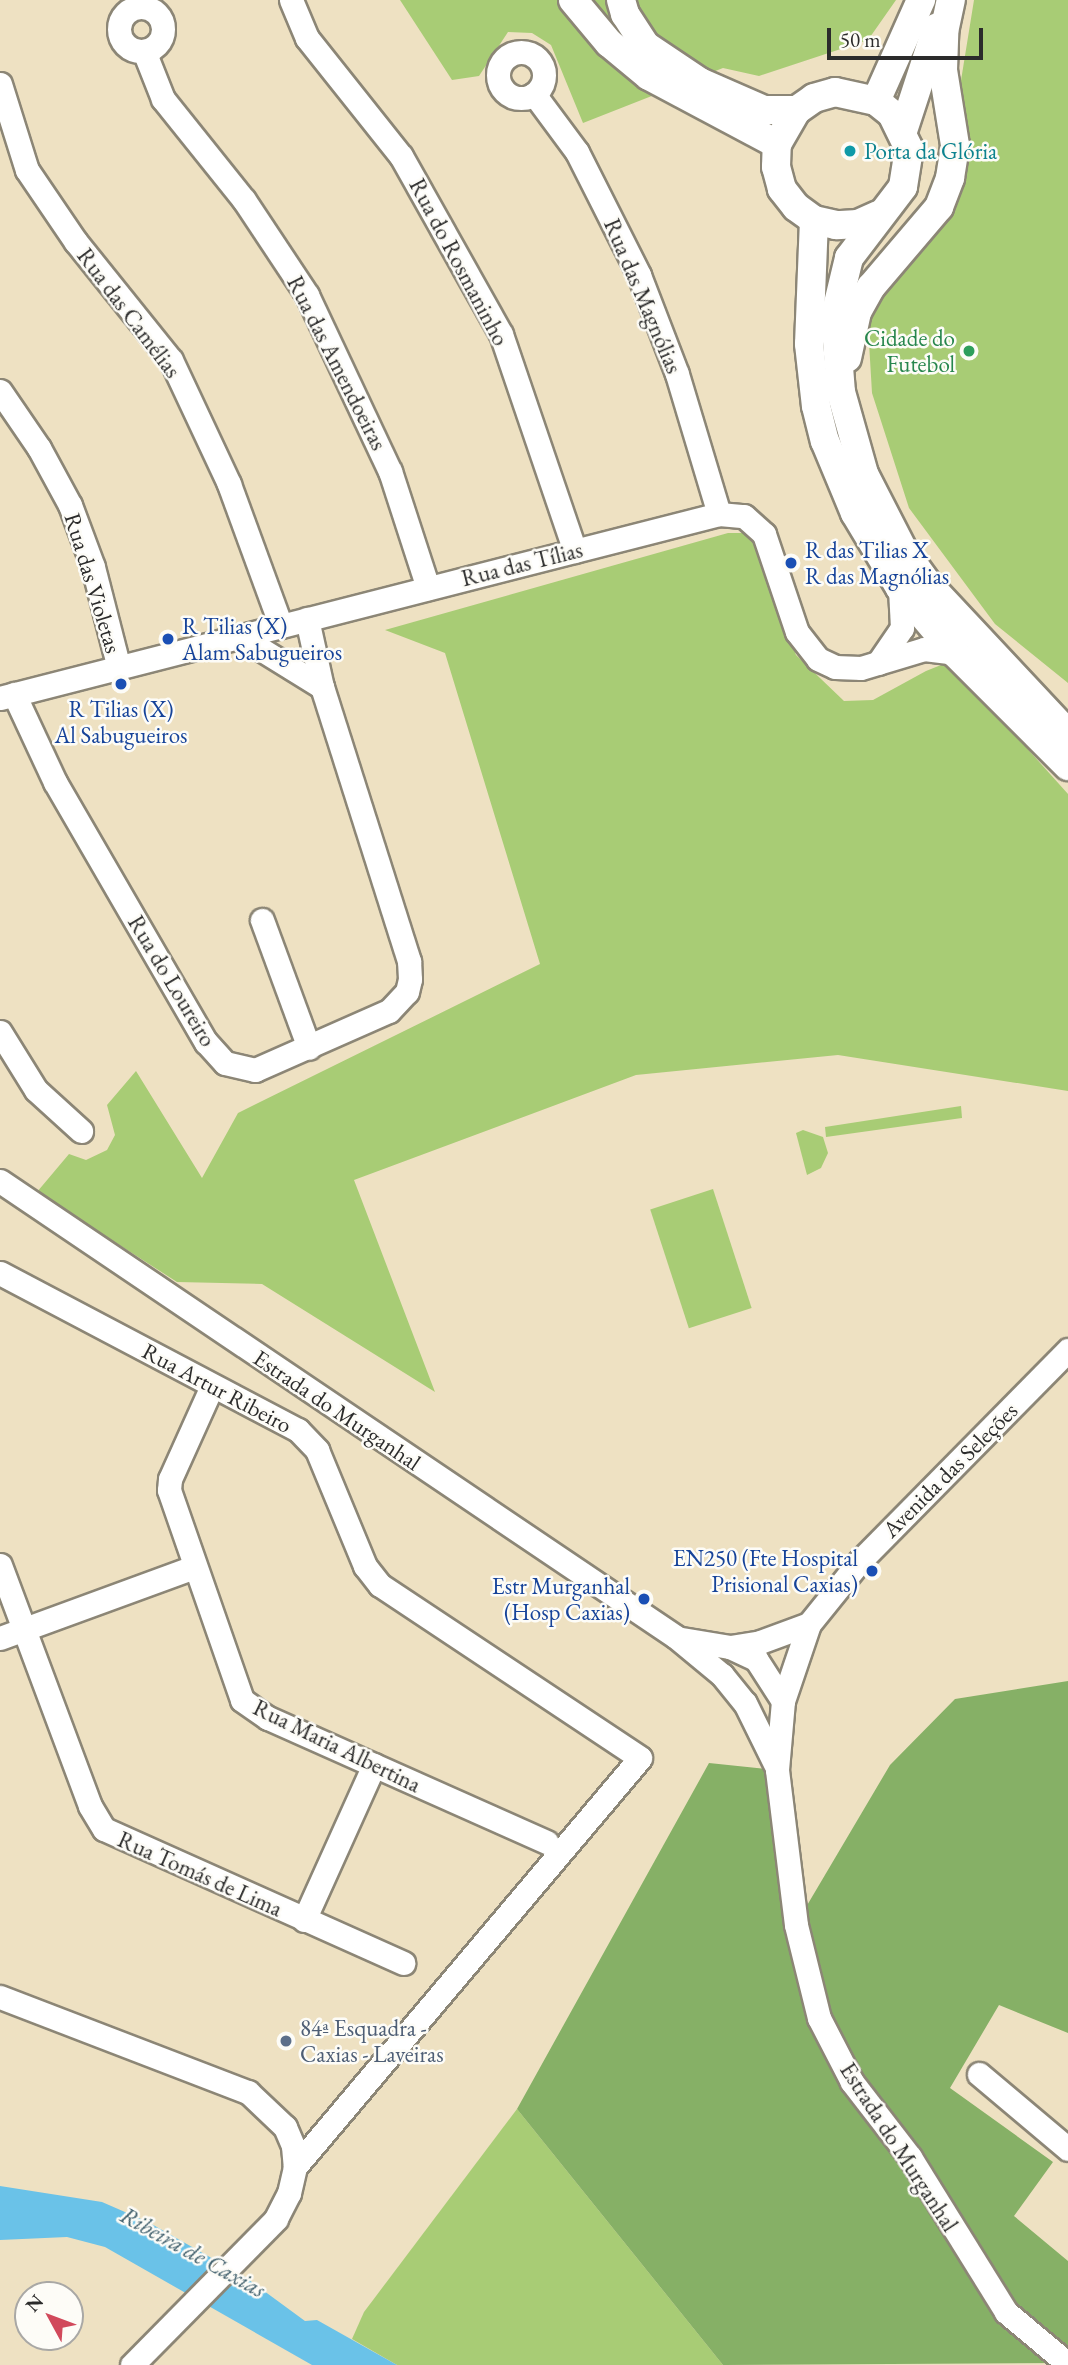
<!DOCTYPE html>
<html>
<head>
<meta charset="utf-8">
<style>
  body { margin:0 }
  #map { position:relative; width:1068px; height:2365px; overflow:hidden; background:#eee1c2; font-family:"EB Garamond",serif }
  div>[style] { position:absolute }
  .green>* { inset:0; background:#a8cc75; transform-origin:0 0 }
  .forest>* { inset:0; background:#86b066 }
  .water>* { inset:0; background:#6ac2e8 }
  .roads { filter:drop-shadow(2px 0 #8c8676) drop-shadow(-2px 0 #8c8676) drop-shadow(0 2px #8c8676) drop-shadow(0 -2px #8c8676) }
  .minor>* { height:23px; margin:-11.5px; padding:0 11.5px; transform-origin:11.5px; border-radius:11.5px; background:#fff }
  .minor>.ring { margin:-11.5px; padding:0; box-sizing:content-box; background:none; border:23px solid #fff; border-radius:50% }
  .major>* { height:28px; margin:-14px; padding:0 14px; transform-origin:14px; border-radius:14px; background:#fff }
  .dots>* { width:19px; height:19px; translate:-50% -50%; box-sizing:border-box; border:4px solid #fdfcf7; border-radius:50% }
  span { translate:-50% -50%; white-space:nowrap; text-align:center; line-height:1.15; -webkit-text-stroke:5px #fdfcf7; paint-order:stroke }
  .culture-label { font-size:23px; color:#0d838f }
  .left { translate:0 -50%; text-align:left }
  .street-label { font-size:23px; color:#2b2b2b }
  .leisure-label { font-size:23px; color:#27864d }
  .right { translate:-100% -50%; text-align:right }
  .transit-label { font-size:23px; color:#164399 }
  .service-label { font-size:23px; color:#4e5e75 }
  .water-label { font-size:24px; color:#41606d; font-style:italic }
  .north { position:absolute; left:14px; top:2281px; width:70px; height:70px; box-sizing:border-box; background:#fdfcf7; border:2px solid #a9a8a5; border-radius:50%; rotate:311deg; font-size:19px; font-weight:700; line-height:28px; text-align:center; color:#2b2b2b }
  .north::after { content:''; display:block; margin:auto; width:24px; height:32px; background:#d1495b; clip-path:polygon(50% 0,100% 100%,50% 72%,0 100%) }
  .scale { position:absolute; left:827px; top:28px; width:156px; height:32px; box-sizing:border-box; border:4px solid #2b2b2b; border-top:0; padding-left:9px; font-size:21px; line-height:24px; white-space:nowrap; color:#2b2b2b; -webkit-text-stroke:5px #fdfcf7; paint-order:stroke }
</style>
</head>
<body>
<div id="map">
  <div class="green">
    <div style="clip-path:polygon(400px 0,896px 0,868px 40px,759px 76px,723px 68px,583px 123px,551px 45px,532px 33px,508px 32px,479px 76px,452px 80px)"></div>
    <div style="clip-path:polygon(974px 0,1068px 0,1068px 683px,995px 624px,909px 508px,872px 393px,867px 309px,894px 250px,935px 182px,958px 99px)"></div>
    <div style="clip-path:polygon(728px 533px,746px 533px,755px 539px,796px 655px,844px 701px,873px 700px,926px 671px,941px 665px,954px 667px,1068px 794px,1068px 1091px,838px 1055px,636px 1075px,354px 1180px,435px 1392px,262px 1284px,177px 1282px,37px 1192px,69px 1154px,86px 1160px,107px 1150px,115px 1135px,107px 1105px,136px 1071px,202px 1178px,238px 1113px,540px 964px,445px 653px,385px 630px)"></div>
    <div style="clip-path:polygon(961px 1106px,962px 1118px,826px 1137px,825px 1127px)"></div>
    <div style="clip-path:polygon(803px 1130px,823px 1137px,828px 1153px,821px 1168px,807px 1175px,796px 1133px)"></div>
    <div style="left:713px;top:1189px;width:125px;height:66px;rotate:72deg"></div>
    <div style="clip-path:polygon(517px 2109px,723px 2365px,397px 2365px,352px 2339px,364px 2312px)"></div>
  </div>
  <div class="forest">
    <div style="clip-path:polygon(1068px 1681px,1068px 2033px,999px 2005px,950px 2088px,1053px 2162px,1014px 2216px,1068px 2261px,1068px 2363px,723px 2365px,517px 2109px,709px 1763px,777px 1770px,796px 1924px,890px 1765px,955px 1699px)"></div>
  </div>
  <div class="water">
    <div style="clip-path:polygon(0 2186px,102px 2202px,148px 2222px,245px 2277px,305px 2321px,317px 2320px,397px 2365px,312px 2365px,105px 2247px,67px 2237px,0 2240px)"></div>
  </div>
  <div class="roads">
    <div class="minor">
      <div style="left:291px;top:0;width:41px;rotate:67.2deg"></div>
      <div style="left:307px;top:38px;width:151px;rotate:51.5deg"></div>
      <div style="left:401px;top:156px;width:204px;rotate:60.7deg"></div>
      <div style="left:501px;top:334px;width:229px;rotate:71.2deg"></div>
      <div class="ring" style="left:119px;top:7px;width:21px;height:21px"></div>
      <div style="left:144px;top:51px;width:52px;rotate:68.4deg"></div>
      <div style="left:163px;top:99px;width:129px;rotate:51.3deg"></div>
      <div style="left:244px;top:200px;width:114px;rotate:56.4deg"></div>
      <div style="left:307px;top:295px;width:195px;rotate:64.8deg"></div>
      <div style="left:390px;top:471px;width:123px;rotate:72deg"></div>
      <div class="ring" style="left:498px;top:52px;width:23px;height:23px"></div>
      <div style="left:0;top:84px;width:90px;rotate:72.6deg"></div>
      <div style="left:27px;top:170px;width:87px;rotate:55.8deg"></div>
      <div style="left:76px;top:242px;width:151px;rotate:51.2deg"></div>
      <div style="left:171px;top:360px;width:137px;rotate:64.9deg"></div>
      <div style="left:229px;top:484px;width:151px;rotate:69.9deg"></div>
      <div style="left:534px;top:94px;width:72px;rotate:53.4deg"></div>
      <div style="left:577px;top:152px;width:138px;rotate:63.2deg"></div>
      <div style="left:639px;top:275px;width:106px;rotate:69deg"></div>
      <div style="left:677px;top:374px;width:146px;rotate:73.3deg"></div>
      <div style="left:0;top:391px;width:69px;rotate:55.6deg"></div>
      <div style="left:39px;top:448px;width:65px;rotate:61.5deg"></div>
      <div style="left:70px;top:505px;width:66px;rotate:69.6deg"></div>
      <div style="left:93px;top:567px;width:104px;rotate:75.6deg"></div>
      <div style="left:307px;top:619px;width:70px;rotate:77.6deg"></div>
      <div style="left:878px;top:663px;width:42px;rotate:-55.6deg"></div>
      <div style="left:902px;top:628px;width:40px;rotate:-92.9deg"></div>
      <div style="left:14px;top:694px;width:97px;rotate:65deg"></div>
      <div style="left:55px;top:782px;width:301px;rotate:59.9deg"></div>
      <div style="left:206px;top:1042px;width:28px;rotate:48deg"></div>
      <div style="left:225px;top:1063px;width:31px;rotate:13deg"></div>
      <div style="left:255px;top:1070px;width:146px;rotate:-23.8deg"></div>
      <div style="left:389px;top:1011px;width:26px;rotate:-47deg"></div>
      <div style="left:407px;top:992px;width:13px;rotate:-77deg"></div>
      <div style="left:410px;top:979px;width:18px;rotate:-93deg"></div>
      <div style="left:409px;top:961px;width:287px;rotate:-107.6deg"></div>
      <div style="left:322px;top:687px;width:95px;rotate:-148.3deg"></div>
      <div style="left:0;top:698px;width:742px;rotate:-14.35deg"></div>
      <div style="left:719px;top:514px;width:25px;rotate:5deg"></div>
      <div style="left:744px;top:516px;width:27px;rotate:42deg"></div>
      <div style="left:764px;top:534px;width:103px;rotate:71.4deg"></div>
      <div style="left:797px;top:632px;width:34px;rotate:52deg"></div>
      <div style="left:818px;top:659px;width:19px;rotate:25deg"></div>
      <div style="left:835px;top:667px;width:26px;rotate:2deg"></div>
      <div style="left:861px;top:668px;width:66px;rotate:-16.8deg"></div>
      <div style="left:924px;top:649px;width:31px;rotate:7deg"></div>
      <div style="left:262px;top:920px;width:136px;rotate:69.8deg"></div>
      <div style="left:0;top:1032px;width:68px;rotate:58.2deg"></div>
      <div style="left:36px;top:1090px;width:61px;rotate:42.3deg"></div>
      <div style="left:0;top:1181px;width:815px;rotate:34deg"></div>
      <div style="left:676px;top:1637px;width:60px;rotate:39.6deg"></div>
      <div style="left:722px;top:1675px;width:36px;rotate:51deg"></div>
      <div style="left:745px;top:1703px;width:68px;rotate:63.8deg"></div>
      <div style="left:0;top:1273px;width:337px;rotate:27.8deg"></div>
      <div style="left:298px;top:1430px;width:28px;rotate:46deg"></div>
      <div style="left:317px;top:1450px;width:126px;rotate:67.5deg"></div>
      <div style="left:365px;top:1566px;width:24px;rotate:52deg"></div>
      <div style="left:380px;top:1585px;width:312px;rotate:33.6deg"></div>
      <div style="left:640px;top:1758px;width:535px;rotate:130.15deg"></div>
      <div style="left:1068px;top:1350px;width:298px;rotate:134.6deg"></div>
      <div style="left:859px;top:1562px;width:80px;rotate:128.9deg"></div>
      <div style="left:809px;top:1624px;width:81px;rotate:108.7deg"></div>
      <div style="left:783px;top:1701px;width:69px;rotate:95deg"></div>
      <div style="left:777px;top:1770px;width:156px;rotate:83deg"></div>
      <div style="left:796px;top:1925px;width:96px;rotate:76.1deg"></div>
      <div style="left:819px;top:2018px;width:72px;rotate:62.7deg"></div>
      <div style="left:852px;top:2082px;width:95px;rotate:52.3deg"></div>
      <div style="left:910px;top:2157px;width:182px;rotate:58.2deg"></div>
      <div style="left:1006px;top:2312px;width:81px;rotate:40deg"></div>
      <div style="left:212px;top:1386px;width:102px;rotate:114.3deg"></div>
      <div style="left:170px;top:1479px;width:11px;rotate:95deg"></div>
      <div style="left:169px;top:1490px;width:222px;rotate:70.8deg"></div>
      <div style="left:242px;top:1700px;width:32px;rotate:35deg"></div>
      <div style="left:268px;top:1718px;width:305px;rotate:24deg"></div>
      <div style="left:0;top:1565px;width:257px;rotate:69.5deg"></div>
      <div style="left:90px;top:1806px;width:27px;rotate:59deg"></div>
      <div style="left:104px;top:1829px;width:328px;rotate:24.1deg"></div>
      <div style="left:0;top:1638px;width:207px;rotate:-20.1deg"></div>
      <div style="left:682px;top:1639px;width:49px;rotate:9.5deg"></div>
      <div style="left:730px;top:1647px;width:30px;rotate:-9deg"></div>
      <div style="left:760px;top:1642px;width:52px;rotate:-20.2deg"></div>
      <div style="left:730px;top:1647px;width:29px;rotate:25deg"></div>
      <div style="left:756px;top:1659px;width:50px;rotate:57.3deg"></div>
      <div style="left:304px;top:1920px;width:170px;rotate:-65.7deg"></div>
      <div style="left:0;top:1997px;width:266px;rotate:21deg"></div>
      <div style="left:248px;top:2092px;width:51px;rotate:43.4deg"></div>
      <div style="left:285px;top:2127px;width:21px;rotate:67deg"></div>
      <div style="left:293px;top:2146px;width:21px;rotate:85deg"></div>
      <div style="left:295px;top:2167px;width:27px;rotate:103deg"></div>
      <div style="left:289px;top:2193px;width:29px;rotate:117deg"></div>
      <div style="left:276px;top:2219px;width:205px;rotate:134.6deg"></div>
      <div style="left:979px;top:2074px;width:116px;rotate:40.1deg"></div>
    </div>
    <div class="major">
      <div style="left:573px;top:0;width:56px;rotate:50.1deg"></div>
      <div style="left:609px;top:43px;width:52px;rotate:39.5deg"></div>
      <div style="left:649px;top:76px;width:145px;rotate:28deg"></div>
      <div style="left:621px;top:0;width:15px;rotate:74deg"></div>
      <div style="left:625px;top:14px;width:38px;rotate:57deg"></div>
      <div style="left:646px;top:46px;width:65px;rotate:33.7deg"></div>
      <div style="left:700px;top:82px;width:70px;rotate:23.6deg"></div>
      <div style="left:764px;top:110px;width:33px"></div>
      <div style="left:876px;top:101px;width:111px;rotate:-66deg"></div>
      <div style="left:903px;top:131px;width:109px;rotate:-71.9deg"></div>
      <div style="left:878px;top:215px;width:22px;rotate:156deg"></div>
      <div style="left:858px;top:224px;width:22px;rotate:177deg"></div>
      <div style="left:836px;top:225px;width:23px;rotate:-167deg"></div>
      <div style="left:814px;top:220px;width:22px;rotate:-144deg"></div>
      <div style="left:796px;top:207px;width:23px;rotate:-128deg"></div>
      <div style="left:782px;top:189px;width:23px;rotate:-105deg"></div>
      <div style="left:776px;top:167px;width:23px;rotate:-88deg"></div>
      <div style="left:777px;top:144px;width:39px;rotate:-60deg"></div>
      <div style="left:797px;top:110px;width:21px;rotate:-35deg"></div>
      <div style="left:814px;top:98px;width:22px;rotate:-16deg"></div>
      <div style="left:835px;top:92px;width:42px;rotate:12.4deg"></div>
      <div style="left:876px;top:101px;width:21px;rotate:39deg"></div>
      <div style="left:892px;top:114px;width:39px;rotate:64deg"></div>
      <div style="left:909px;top:149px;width:38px;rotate:99deg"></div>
      <div style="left:903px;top:187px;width:89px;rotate:127.3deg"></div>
      <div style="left:849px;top:258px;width:60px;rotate:103.6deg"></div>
      <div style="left:835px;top:316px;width:76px;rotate:85.5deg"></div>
      <div style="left:841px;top:392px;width:85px;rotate:74.3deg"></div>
      <div style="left:864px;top:474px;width:85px;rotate:62.8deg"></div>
      <div style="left:903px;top:550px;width:39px;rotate:54deg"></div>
      <div style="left:926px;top:582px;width:208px;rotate:46.9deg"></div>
      <div style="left:814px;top:220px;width:124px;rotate:92.3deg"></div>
      <div style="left:809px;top:344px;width:62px;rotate:83.6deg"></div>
      <div style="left:816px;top:406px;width:36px;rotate:76deg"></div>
      <div style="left:825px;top:441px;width:78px;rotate:67.4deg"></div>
      <div style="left:855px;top:513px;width:87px;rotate:59deg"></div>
      <div style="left:900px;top:588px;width:85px;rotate:49.8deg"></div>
      <div style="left:955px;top:653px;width:160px;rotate:45deg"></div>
      <div style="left:847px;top:358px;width:47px;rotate:-77.7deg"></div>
      <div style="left:857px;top:312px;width:29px;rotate:-61deg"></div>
      <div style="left:871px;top:287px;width:105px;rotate:-49.6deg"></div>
      <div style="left:939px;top:207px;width:31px;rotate:-69deg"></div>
      <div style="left:950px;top:178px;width:33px;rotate:-81deg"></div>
      <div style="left:955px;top:145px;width:76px;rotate:-99.1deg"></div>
      <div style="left:943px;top:70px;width:38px;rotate:-88deg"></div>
      <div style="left:944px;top:32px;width:33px;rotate:-78deg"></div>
    </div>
  </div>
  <div class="dots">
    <div style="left:850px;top:151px;background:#0f9aa8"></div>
    <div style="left:969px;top:351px;background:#2e9e5b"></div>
    <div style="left:791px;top:563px;background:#1a4fb4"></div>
    <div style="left:168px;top:639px;background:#1a4fb4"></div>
    <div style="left:121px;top:684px;background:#1a4fb4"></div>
    <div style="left:872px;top:1571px;background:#1a4fb4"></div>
    <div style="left:644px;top:1599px;background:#1a4fb4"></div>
    <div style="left:286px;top:2041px;background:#5c6f8a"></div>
  </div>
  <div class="culture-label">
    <span class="left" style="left:864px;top:151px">Porta da Glória</span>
  </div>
  <div class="street-label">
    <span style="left:459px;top:262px;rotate:62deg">Rua do Rosmaninho</span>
    <span style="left:643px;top:296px;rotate:67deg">Rua das Magnólias</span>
    <span style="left:129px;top:313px;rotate:53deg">Rua das Camélias</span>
    <span style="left:337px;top:363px;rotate:63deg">Rua das Amendoeiras</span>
    <span style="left:522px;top:564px;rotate:-14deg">Rua das Tílias</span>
    <span style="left:93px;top:583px;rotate:73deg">Rua das Violetas</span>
    <span style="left:172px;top:981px;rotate:59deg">Rua do Loureiro</span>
    <span style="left:217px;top:1388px;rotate:28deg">Rua Artur Ribeiro</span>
    <span style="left:337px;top:1410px;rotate:34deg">Estrada do Murganhal</span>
    <span style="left:950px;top:1470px;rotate:-45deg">Avenida das Seleções</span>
    <span style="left:337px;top:1746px;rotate:26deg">Rua Maria Albertina</span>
    <span style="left:200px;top:1874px;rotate:24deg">Rua Tomás de Lima</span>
    <span style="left:899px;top:2147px;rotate:57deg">Estrada do Murganhal</span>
  </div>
  <div class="leisure-label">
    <span class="right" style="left:955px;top:351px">Cidade do<br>Futebol</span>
  </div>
  <div class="transit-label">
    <span class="left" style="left:805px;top:563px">R das Tilias X<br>R das Magnólias</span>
    <span class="left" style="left:182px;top:639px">R Tilias (X)<br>Alam Sabugueiros</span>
    <span style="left:121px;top:722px">R Tilias (X)<br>Al Sabugueiros</span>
    <span class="right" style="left:858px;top:1571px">EN250 (Fte Hospital<br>Prisional Caxias)</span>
    <span class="right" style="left:630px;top:1599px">Estr Murganhal<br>(Hosp Caxias)</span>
  </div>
  <div class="service-label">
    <span class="left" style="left:300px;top:2041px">84ª Esquadra -<br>Caxias - Laveiras</span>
  </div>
  <div class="water-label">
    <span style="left:193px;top:2252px;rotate:29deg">Ribeira de Caxias</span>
  </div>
  <div class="north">N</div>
  <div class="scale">50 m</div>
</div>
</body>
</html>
